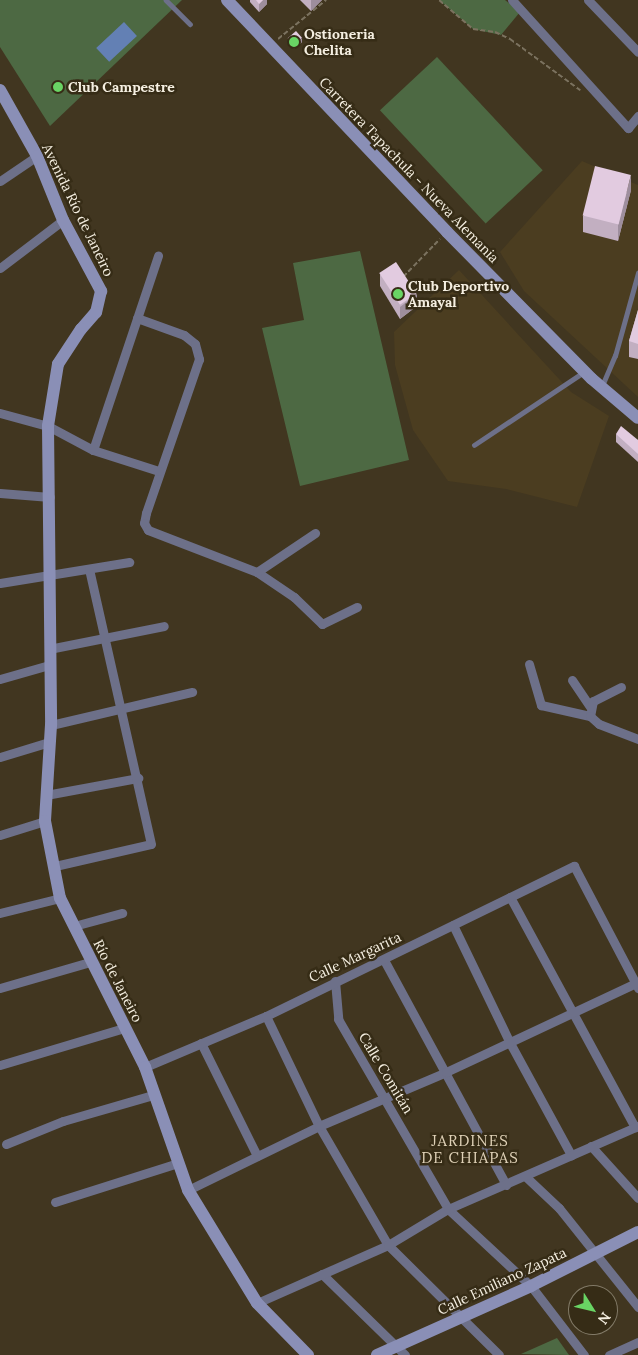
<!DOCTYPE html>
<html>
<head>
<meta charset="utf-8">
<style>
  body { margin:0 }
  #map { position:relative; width:638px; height:1355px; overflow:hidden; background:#413620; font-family:Lora,serif }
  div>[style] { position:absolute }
  .built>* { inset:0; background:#4b3d20 }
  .green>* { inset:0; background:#4d6943; transform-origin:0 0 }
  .water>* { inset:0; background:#6380b4; transform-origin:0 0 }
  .path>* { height:2px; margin-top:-1px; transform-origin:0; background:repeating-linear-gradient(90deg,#7b725f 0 5px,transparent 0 7.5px) }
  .lane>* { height:4.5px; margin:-2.25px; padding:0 2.25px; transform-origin:2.25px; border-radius:2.25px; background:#6d7089 }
  .street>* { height:9px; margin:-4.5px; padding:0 4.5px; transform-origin:4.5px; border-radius:4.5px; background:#6d7089 }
  .secondary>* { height:12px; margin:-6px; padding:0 6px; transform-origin:6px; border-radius:6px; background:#8a8fb6 }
  .wall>* { inset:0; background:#c2afc1 }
  .shaded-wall>* { inset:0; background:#9e8e9d }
  .building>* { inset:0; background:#e2cbe0; transform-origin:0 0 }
  .dots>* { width:14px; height:14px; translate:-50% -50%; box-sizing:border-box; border:2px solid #362c16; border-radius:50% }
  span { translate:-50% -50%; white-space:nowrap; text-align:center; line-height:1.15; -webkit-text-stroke:5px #362c16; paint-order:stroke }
  .poi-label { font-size:14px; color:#f5efe1; font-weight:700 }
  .left { translate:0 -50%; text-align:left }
  .street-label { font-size:14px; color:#f5efe1 }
  .neighbourhood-label { font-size:15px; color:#dfd1b7; letter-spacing:1px }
  .north { position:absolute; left:568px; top:1285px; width:50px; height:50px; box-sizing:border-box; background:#362c16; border:1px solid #827a67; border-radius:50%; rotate:126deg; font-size:14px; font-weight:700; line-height:20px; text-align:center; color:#f5efe1 }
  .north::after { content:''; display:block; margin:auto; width:18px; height:22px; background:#69d464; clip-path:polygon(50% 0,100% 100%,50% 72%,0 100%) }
</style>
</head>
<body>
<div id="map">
  <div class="built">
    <div style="clip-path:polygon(582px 161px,638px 185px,638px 397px,524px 291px,500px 252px)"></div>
    <div style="clip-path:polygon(459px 270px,571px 392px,609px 416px,577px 507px,506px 489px,448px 481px,413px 430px,395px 365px,394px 332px)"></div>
  </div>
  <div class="green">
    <div style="clip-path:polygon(0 0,182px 0,50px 126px,0 47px)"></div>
    <div style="clip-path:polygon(439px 0,505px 0,520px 12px,501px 35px,473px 29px)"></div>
    <div style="left:437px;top:57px;width:155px;height:78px;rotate:47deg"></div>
    <div style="clip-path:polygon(360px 251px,409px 460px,300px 486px,262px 328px,304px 320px,293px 263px)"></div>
    <div style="clip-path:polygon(557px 1338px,569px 1355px,521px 1354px)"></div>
  </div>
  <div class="water">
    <div style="left:124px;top:22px;width:19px;height:38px;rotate:47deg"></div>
  </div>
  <div class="path">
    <div style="left:439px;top:0;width:45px;rotate:40.5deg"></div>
    <div style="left:473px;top:29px;width:22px;rotate:8deg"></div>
    <div style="left:495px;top:32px;width:17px;rotate:25deg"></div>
    <div style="left:510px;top:39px;width:87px;rotate:36.1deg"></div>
    <div style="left:278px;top:39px;width:62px;rotate:-39.1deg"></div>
    <div style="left:403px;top:277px;width:53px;rotate:-45.8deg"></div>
  </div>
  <div class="lane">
    <div style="left:166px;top:0;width:34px;rotate:45deg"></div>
    <div style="left:602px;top:386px;width:33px;rotate:-67deg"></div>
    <div style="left:615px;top:356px;width:86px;rotate:-74.5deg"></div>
    <div style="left:474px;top:445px;width:132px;rotate:-33.6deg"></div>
  </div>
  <div class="street">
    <div style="left:512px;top:0;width:173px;rotate:47.8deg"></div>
    <div style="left:628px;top:128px;width:16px;rotate:-50deg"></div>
    <div style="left:588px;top:0;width:72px;rotate:46.1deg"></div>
    <div style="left:0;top:181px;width:45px;rotate:-34deg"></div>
    <div style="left:0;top:268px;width:79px;rotate:-37.3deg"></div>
    <div style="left:137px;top:318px;width:50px;rotate:19.9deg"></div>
    <div style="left:184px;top:335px;width:14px;rotate:39deg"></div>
    <div style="left:195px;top:344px;width:16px;rotate:75deg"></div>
    <div style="left:199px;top:359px;width:163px;rotate:109deg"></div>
    <div style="left:146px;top:513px;width:10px;rotate:101deg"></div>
    <div style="left:144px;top:523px;width:8px;rotate:60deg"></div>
    <div style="left:148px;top:530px;width:117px;rotate:21.1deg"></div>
    <div style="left:257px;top:572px;width:45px;rotate:34deg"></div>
    <div style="left:294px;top:597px;width:39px;rotate:44deg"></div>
    <div style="left:322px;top:624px;width:39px;rotate:-26deg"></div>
    <div style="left:0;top:413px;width:50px;rotate:15.2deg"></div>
    <div style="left:48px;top:426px;width:51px;rotate:28.1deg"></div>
    <div style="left:93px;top:450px;width:69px;rotate:17.7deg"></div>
    <div style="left:93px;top:450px;width:205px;rotate:-71.5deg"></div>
    <div style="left:0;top:493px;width:50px;rotate:4.6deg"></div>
    <div style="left:257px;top:572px;width:70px;rotate:-33.9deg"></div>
    <div style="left:0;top:583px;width:131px;rotate:-9.2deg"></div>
    <div style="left:49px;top:649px;width:117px;rotate:-11.3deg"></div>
    <div style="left:529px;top:664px;width:43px;rotate:73.7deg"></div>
    <div style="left:541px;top:705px;width:50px;rotate:12.7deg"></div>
    <div style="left:0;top:679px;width:51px;rotate:-15.9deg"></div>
    <div style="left:572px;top:680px;width:32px;rotate:56deg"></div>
    <div style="left:621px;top:687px;width:31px;rotate:153deg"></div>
    <div style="left:593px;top:701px;width:15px;rotate:101deg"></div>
    <div style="left:590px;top:716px;width:12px;rotate:42deg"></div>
    <div style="left:599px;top:724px;width:42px;rotate:21deg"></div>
    <div style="left:51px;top:725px;width:145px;rotate:-13.2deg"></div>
    <div style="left:0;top:757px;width:51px;rotate:-17deg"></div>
    <div style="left:46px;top:795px;width:94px;rotate:-10.5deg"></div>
    <div style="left:0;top:835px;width:47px;rotate:-17.3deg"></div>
    <div style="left:55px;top:866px;width:98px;rotate:-12.9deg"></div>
    <div style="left:151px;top:844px;width:282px;rotate:-102.7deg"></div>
    <div style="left:510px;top:897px;width:262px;rotate:61.5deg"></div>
    <div style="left:0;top:913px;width:62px;rotate:-14deg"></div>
    <div style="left:453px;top:925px;width:131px;rotate:64.2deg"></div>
    <div style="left:510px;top:1043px;width:128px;rotate:61.4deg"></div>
    <div style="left:74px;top:926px;width:50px;rotate:-15.2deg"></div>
    <div style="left:384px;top:960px;width:256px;rotate:61.5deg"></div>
    <div style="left:335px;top:981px;width:38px;rotate:85deg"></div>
    <div style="left:338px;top:1019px;width:220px;rotate:59.9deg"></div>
    <div style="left:448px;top:1209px;width:113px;rotate:42.9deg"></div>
    <div style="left:531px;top:1286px;width:87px;rotate:52.5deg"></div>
    <div style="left:0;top:988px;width:94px;rotate:-16.1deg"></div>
    <div style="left:266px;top:1016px;width:122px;rotate:64.3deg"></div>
    <div style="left:319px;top:1126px;width:138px;rotate:59.9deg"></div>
    <div style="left:388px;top:1245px;width:156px;rotate:44.7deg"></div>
    <div style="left:201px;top:1043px;width:126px;rotate:63.6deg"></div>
    <div style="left:0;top:1065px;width:129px;rotate:-16.6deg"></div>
    <div style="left:145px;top:1067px;width:131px;rotate:-22.9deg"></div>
    <div style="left:266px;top:1016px;width:343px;rotate:-26deg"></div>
    <div style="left:574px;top:866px;width:138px;rotate:62.3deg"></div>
    <div style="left:6px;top:1144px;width:61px;rotate:-22deg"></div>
    <div style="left:63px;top:1121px;width:94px;rotate:-16.1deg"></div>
    <div style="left:591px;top:1146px;width:70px;rotate:47.9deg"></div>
    <div style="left:525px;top:1176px;width:47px;rotate:43.3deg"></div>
    <div style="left:559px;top:1208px;width:127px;rotate:51.4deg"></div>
    <div style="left:188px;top:1190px;width:146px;rotate:-26deg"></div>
    <div style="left:319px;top:1126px;width:138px;rotate:-23deg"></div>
    <div style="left:446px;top:1072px;width:210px;rotate:-25.1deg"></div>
    <div style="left:55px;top:1202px;width:129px;rotate:-17.6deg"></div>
    <div style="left:322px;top:1274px;width:116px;rotate:44.3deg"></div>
    <div style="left:257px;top:1303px;width:143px;rotate:-23.9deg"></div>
    <div style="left:388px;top:1245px;width:70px;rotate:-31deg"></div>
    <div style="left:448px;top:1209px;width:207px;rotate:-23.6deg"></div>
    <div style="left:609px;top:1355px;width:32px;rotate:-24deg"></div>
  </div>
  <div class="secondary">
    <div style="left:227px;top:0;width:320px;rotate:46.5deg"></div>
    <div style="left:447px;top:232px;width:206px;rotate:45.4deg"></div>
    <div style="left:592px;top:379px;width:60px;rotate:40.3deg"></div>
    <div style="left:0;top:90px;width:76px;rotate:60.7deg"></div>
    <div style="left:37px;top:156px;width:69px;rotate:67.9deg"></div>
    <div style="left:63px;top:220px;width:81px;rotate:61.8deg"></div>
    <div style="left:101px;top:291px;width:22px;rotate:103deg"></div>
    <div style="left:96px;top:312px;width:23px;rotate:131deg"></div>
    <div style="left:81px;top:329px;width:42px;rotate:123.3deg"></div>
    <div style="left:58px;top:364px;width:63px;rotate:99.2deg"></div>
    <div style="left:48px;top:426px;width:299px;rotate:89.4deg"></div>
    <div style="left:51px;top:725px;width:96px;rotate:93.6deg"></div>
    <div style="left:45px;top:821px;width:78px;rotate:79deg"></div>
    <div style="left:60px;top:898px;width:189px;rotate:63.3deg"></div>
    <div style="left:145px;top:1067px;width:130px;rotate:70.7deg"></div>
    <div style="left:188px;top:1190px;width:132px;rotate:58.6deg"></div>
    <div style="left:257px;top:1303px;width:73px;rotate:45.6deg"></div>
    <div style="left:377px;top:1355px;width:169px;rotate:-24.1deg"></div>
    <div style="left:531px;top:1286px;width:120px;rotate:-26.8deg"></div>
  </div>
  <div class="wall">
    <div style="clip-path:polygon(250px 0,267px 0,267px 4px,259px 12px,250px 2px)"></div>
    <div style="clip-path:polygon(300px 0,322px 0,311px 11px)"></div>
    <div style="clip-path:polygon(288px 39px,302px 42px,294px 49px,288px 43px)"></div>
    <div style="clip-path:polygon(631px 190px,618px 241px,583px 232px,583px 216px)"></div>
    <div style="clip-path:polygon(380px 274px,417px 306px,400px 319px,380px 286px)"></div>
    <div style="clip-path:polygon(638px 310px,638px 359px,629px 357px,629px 341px)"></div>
    <div style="clip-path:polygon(616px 434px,638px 440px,638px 462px,616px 442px)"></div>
  </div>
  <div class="shaded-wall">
    <div style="clip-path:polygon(263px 0,267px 0,267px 4px,259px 12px,259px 4px)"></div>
    <div style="clip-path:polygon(311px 0,322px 0,311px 11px)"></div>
    <div style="clip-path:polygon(302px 38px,302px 42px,294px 49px,294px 45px)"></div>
    <div style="clip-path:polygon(631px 175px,631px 190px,618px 241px,618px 225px)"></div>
    <div style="clip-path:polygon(417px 294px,417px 306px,400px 319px,400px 307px)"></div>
  </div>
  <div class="building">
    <div style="clip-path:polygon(256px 0,263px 0,259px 4px)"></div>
    <div style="left:296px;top:31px;width:9px;height:11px;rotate:49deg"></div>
    <div style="left:595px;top:166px;width:37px;height:51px;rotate:14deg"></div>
    <div style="left:396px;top:262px;width:38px;height:20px;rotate:57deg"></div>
    <div style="clip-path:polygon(638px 310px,638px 344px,629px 341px)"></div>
    <div style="clip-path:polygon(621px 426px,638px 440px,638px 454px,616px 434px)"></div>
  </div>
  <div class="dots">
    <div style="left:294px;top:42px;background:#69d464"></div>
    <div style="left:58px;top:87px;background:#69d464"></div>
    <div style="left:398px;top:294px;background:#69d464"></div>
  </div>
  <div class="poi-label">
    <span class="left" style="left:304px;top:42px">Ostioneria<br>Chelita</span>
    <span class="left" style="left:68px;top:87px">Club Campestre</span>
    <span class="left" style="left:408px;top:294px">Club Deportivo<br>Amayal</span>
  </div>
  <div class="street-label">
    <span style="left:409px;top:170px;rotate:46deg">Carretera Tapachula - Nueva Alemania</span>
    <span style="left:78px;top:210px;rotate:64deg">Avenida Río de Janeiro</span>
    <span style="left:355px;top:957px;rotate:-25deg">Calle Margarita</span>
    <span style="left:118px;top:981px;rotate:63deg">Río de Janeiro</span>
    <span style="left:386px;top:1073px;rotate:59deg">Calle Comitán</span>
    <span style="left:502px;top:1281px;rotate:-25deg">Calle Emiliano Zapata</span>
  </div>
  <div class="neighbourhood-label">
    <span style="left:470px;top:1149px">JARDINES<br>DE CHIAPAS</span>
  </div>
  <div class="north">N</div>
</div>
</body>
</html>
